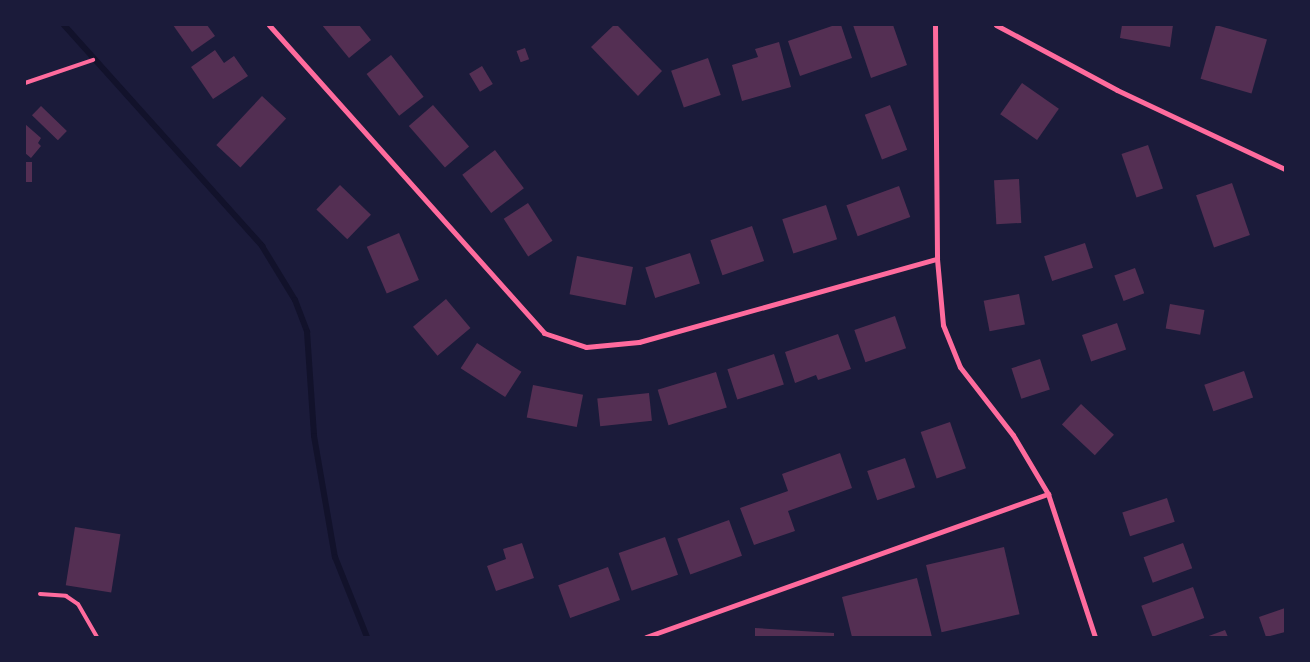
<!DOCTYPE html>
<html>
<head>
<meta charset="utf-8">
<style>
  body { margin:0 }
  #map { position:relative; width:1310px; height:662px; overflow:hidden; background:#1b1b3a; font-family:"Exo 2",sans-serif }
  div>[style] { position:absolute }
  .stream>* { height:6px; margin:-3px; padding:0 3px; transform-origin:3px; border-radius:3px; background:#12122b }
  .building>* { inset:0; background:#542f53; transform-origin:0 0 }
  .service>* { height:4px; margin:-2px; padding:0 2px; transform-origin:2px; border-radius:2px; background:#ff6b9d }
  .minor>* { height:5px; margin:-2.5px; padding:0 2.5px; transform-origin:2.5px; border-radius:2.5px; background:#ff6b9d }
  span { translate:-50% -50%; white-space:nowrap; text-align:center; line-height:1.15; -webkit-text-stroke:4px #1b1b3a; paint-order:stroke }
  .frame { position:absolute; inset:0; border:26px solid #1b1b3a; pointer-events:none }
</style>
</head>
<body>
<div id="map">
  <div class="stream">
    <div style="left:64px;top:25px;width:297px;rotate:48.1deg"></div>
    <div style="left:262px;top:246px;width:63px;rotate:58.6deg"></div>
    <div style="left:295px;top:300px;width:34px;rotate:69deg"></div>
    <div style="left:307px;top:332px;width:104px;rotate:86.1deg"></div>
    <div style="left:314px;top:436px;width:123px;rotate:80.2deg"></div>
    <div style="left:335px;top:557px;width:86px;rotate:68.2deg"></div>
  </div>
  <div class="building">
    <div style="clip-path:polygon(173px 25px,207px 25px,215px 36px,192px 52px)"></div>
    <div style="clip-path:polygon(322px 25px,359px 25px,371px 40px,349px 58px)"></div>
    <div style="clip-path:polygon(614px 25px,617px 25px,662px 71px,638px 96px,591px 47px)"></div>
    <div style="clip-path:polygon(835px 25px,841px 25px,852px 58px,800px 76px,788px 41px)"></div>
    <div style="clip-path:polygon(853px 25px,893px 25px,907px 65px,871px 78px)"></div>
    <div style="clip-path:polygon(1122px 25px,1173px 25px,1170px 47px,1120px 38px)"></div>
    <div style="left:1216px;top:25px;width:53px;height:56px;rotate:16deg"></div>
    <div style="clip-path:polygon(779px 42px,791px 87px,742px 101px,732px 65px,758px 57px,755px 49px)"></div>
    <div style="left:525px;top:48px;width:12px;height:9px;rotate:70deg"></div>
    <div style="clip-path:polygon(215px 50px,224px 63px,234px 56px,248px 76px,213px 99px,191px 67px)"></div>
    <div style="left:391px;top:55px;width:53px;height:31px;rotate:52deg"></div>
    <div style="left:708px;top:58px;width:39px;height:39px;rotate:71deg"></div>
    <div style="left:482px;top:66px;width:21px;height:15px;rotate:59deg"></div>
    <div style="left:1022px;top:83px;width:45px;height:38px;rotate:35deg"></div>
    <div style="left:262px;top:96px;width:33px;height:67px;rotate:43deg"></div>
    <div style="left:433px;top:105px;width:55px;height:32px;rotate:49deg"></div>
    <div style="left:890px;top:105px;width:48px;height:27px;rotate:69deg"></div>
    <div style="left:41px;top:106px;width:36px;height:13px;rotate:44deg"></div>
    <div style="clip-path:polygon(25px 124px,41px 138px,38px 143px,41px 146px,31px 158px,25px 153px)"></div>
    <div style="left:1148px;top:145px;width:46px;height:28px;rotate:71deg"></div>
    <div style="left:495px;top:150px;width:48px;height:41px;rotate:53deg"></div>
    <div style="left:32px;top:162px;width:20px;height:7px;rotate:90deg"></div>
    <div style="left:1019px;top:179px;width:44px;height:25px;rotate:87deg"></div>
    <div style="left:1232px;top:183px;width:55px;height:38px;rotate:71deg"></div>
    <div style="left:340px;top:185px;width:43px;height:34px;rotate:44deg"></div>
    <div style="left:899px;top:186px;width:33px;height:56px;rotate:70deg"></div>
    <div style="left:528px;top:203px;width:45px;height:29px;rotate:57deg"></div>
    <div style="left:826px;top:205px;width:36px;height:46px;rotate:72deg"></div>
    <div style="left:752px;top:226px;width:37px;height:44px;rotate:71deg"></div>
    <div style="left:399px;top:233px;width:51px;height:35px;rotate:67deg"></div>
    <div style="left:1085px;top:243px;width:26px;height:43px;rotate:72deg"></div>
    <div style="left:690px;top:253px;width:32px;height:47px;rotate:72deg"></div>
    <div style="left:577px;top:256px;width:57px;height:39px;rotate:11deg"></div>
    <div style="left:1135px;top:268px;width:27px;height:22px;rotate:70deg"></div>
    <div style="left:1019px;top:294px;width:31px;height:36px;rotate:79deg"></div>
    <div style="left:446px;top:299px;width:38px;height:43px;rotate:50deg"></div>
    <div style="left:1170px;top:304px;width:35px;height:25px;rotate:10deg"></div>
    <div style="left:895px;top:316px;width:34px;height:43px;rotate:71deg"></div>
    <div style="left:1117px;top:323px;width:28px;height:37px;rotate:71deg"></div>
    <div style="clip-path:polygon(838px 334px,851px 369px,818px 380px,816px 375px,795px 383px,785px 352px)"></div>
    <div style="left:477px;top:343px;width:53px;height:30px;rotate:33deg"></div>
    <div style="left:774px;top:354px;width:32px;height:49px;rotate:72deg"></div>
    <div style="left:1040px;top:359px;width:32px;height:30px;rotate:72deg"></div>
    <div style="left:1244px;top:371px;width:28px;height:42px;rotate:71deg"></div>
    <div style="left:716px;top:372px;width:37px;height:61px;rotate:73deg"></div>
    <div style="left:533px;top:385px;width:51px;height:33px;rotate:11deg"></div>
    <div style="left:649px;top:393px;width:28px;height:52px;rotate:84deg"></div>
    <div style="left:1081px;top:404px;width:45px;height:28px;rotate:43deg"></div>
    <div style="left:950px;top:422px;width:49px;height:31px;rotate:71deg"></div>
    <div style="clip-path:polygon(840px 453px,852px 488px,788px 511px,795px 531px,754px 545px,740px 508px,788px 491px,782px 474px)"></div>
    <div style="left:905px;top:458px;width:31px;height:40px;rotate:71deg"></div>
    <div style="left:1167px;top:498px;width:25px;height:47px;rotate:72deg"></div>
    <div style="left:729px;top:520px;width:38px;height:55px;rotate:70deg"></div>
    <div style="left:75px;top:527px;width:46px;height:59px;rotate:9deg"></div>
    <div style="left:665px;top:537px;width:40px;height:49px;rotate:71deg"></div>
    <div style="clip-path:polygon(522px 543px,534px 578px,496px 591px,487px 566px,506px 559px,503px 549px)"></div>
    <div style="left:1183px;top:543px;width:27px;height:42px;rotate:70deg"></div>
    <div style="left:1004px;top:547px;width:69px;height:80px;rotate:77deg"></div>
    <div style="left:608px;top:567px;width:35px;height:53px;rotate:70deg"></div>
    <div style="clip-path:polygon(917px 578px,932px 637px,852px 637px,842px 597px)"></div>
    <div style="left:1193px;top:587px;width:33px;height:55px;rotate:70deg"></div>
    <div style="clip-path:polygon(1285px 608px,1285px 632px,1266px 637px,1259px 617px)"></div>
    <div style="clip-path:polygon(755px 628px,834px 633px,834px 637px,755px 637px)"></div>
    <div style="clip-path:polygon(1225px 630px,1228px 637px,1206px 637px)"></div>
  </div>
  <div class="service">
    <div style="left:25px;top:83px;width:72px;rotate:-18.7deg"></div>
    <div style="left:40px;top:594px;width:26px;rotate:4deg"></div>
    <div style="left:66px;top:596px;width:14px;rotate:34deg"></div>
    <div style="left:78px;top:604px;width:38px;rotate:60deg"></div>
  </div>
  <div class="minor">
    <div style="left:269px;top:25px;width:413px;rotate:48.2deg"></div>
    <div style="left:544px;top:333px;width:44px;rotate:18.4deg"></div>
    <div style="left:586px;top:347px;width:53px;rotate:-5.4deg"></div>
    <div style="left:639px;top:342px;width:309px;rotate:-15.6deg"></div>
    <div style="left:935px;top:25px;width:234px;rotate:89.5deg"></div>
    <div style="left:937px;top:259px;width:66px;rotate:84.8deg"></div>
    <div style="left:943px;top:325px;width:45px;rotate:68deg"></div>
    <div style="left:960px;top:367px;width:86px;rotate:52.1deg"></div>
    <div style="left:1013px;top:435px;width:69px;rotate:59.3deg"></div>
    <div style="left:1048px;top:494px;width:151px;rotate:71.8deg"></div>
    <div style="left:996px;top:25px;width:137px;rotate:28.2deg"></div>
    <div style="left:1117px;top:90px;width:186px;rotate:25.2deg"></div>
    <div style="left:646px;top:637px;width:427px;rotate:-19.6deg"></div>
  </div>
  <div class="frame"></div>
</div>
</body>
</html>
